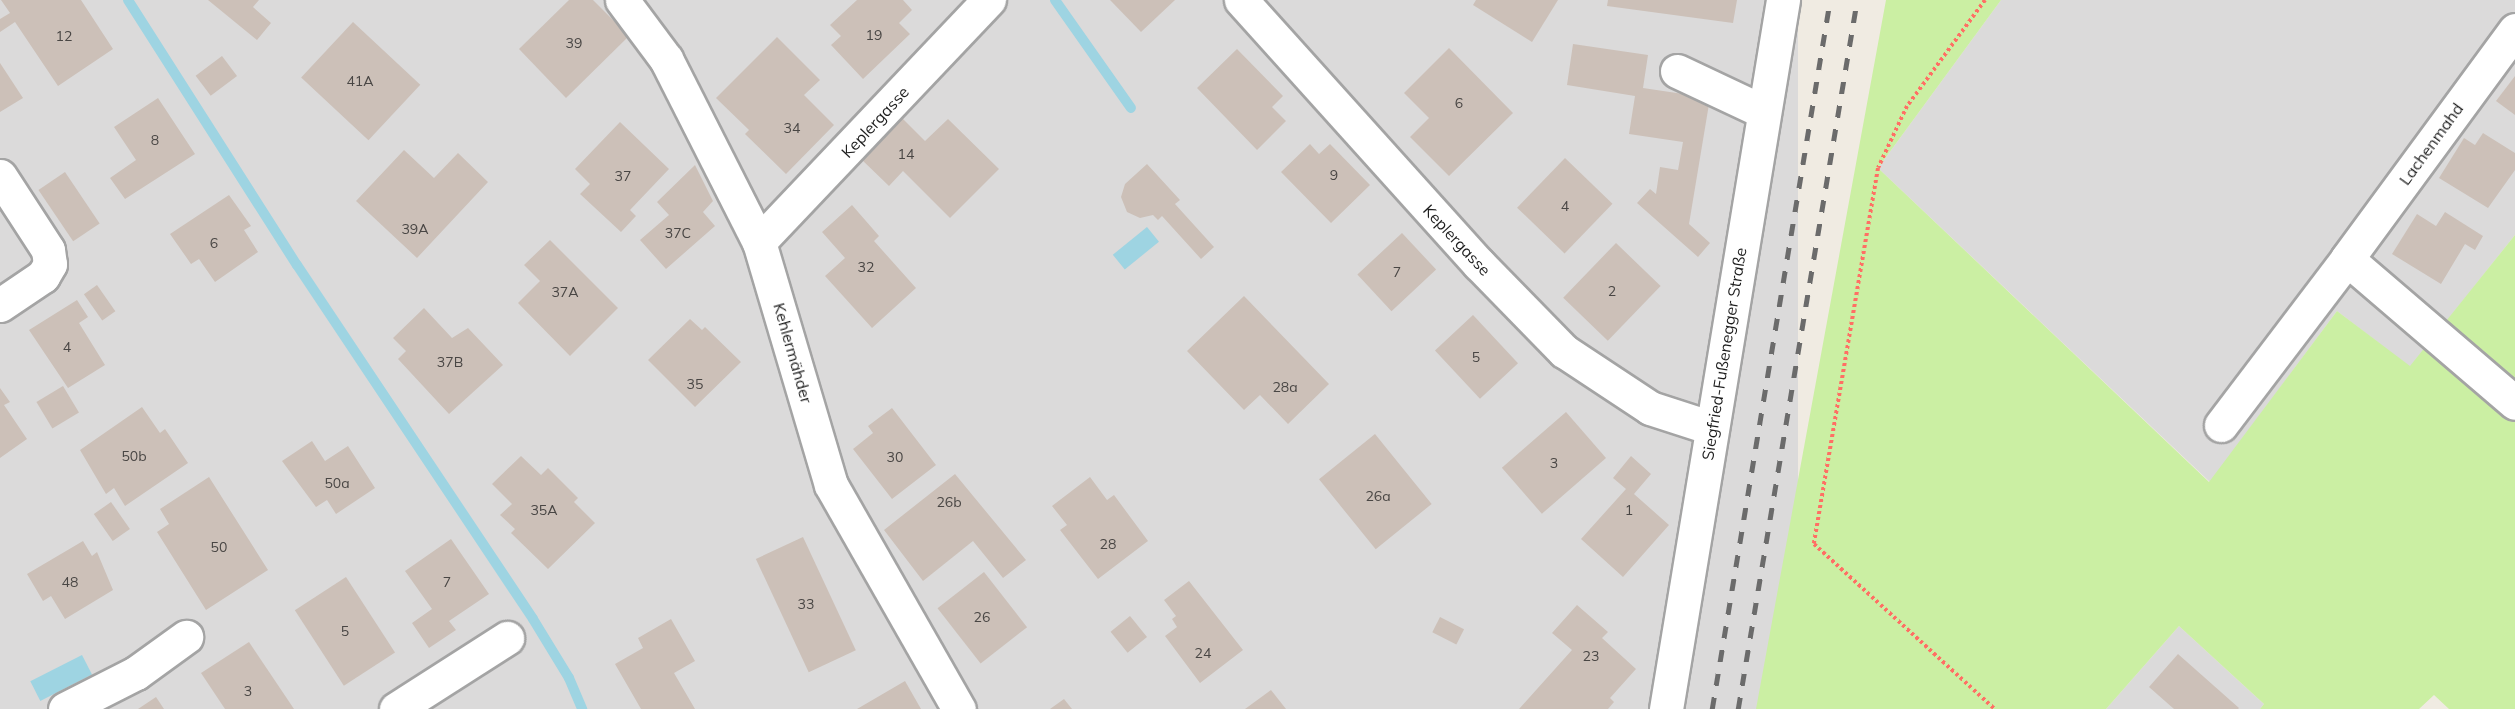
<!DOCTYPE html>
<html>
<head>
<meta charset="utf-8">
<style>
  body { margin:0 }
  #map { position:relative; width:2515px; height:709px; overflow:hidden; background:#f0ebe2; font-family:Mulish,sans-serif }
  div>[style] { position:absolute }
  .residential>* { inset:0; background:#dbdada; transform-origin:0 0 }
  .grass>* { inset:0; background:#cbefa3 }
  .water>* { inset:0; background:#9ed4e2; transform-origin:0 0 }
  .stream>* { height:10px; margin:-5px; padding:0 5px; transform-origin:5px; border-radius:5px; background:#9ed4e2 }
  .building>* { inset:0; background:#ccc0b8; transform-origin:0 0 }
  .path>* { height:4px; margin-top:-2px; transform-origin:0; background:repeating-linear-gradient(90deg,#ff6f64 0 3px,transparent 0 6px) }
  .roads { filter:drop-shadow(2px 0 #a4a4a4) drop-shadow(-2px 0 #a4a4a4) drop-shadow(0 2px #a4a4a4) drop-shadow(0 -2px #a4a4a4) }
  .minor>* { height:33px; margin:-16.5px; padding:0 16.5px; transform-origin:16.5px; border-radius:16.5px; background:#fff }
  .rail>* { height:4.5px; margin-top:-2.25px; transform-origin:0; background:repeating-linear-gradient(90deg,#6b6b6b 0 12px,transparent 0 24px) }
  span { translate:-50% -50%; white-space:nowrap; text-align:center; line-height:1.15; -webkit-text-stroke:5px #fff; paint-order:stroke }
  .number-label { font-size:14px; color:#494644 }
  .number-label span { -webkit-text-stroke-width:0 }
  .street-label { font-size:16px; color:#1d1d1d }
</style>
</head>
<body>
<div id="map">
  <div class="residential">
    <div style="left:0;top:0;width:1798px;height:709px"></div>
    <div style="clip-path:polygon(2001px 0,2515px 0,2515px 235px,2410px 367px,2337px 311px,2210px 482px,1878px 168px)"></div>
    <div style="clip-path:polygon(2179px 626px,2264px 704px,2260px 709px,2106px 709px)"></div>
  </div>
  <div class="grass">
    <div style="clip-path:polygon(1886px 0,2001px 0,1878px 168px,2209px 482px,2337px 311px,2410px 366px,2515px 235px,2515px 709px,2449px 709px,2434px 695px,2419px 709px,2260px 709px,2264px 704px,2179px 626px,2106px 709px,1756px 709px)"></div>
  </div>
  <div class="water">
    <div style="left:1147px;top:227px;width:19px;height:44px;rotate:51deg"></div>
    <div style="left:82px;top:655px;width:22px;height:58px;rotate:63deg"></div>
  </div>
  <div class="stream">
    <div style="left:128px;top:0;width:314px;rotate:57.5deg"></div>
    <div style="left:297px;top:265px;width:425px;rotate:56.3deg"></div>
    <div style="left:533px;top:619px;width:69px;rotate:58.6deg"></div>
    <div style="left:569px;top:678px;width:34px;rotate:67deg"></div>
    <div style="left:1055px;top:0;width:132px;rotate:54.9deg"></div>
  </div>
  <div class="building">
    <div style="clip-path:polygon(1px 0,81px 0,113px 49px,58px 86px,15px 22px,0 32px,0 19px,10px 13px)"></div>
    <div style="clip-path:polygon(208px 0,259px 0,253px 7px,271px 23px,257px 40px)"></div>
    <div style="clip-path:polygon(569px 0,593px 0,629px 36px,566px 98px,519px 49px)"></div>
    <div style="clip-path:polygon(857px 0,903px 0,912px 10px,899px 23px,910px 34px,863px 79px,831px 45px,841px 36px,830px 25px)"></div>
    <div style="clip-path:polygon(1110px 0,1175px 0,1141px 32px)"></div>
    <div style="clip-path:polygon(1476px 0,1558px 0,1532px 42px,1473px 5px)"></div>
    <div style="clip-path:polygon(1608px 0,1737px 0,1733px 23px,1607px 6px)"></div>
    <div style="left:353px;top:22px;width:92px;height:76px;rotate:43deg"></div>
    <div style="clip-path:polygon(777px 37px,820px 80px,804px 95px,834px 125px,786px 174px,745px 134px,749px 130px,716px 98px)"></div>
    <div style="clip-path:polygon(1573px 44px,1648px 55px,1643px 88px,1710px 98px,1689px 224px,1710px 243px,1698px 257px,1637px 203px,1650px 189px,1656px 194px,1660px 167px,1678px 170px,1683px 142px,1629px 134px,1635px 96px,1567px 85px)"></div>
    <div style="clip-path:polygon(1449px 48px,1513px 113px,1449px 176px,1410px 137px,1429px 118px,1404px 93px)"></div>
    <div style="clip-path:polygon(1237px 49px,1283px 96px,1272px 107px,1286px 121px,1257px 150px,1197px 88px)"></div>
    <div style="left:222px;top:56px;width:25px;height:33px;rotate:53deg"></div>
    <div style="clip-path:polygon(0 63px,23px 98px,0 112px)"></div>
    <div style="clip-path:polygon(2515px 76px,2515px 115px,2496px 101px)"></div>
    <div style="clip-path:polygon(158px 98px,195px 154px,125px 199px,110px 178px,136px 160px,114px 127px)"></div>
    <div style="clip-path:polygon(901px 117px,925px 141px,948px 119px,999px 169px,950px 218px,903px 171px,889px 186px,860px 158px)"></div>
    <div style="clip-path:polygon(620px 122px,669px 169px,630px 210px,636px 216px,621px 232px,580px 194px,590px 184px,575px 169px)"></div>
    <div style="clip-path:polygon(2483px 133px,2515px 153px,2515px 170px,2488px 208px,2439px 178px,2464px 138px,2475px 145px)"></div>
    <div style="clip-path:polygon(1310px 144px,1319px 154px,1330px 144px,1370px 185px,1331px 223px,1281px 172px)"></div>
    <div style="clip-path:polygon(404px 150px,434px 178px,458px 153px,488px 182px,417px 258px,356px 201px)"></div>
    <div style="left:1565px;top:158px;width:66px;height:69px;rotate:44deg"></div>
    <div style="clip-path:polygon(1147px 164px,1180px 200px,1175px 204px,1214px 247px,1201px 259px,1162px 216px,1158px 220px,1153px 215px,1140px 218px,1127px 212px,1121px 197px,1125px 184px)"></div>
    <div style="clip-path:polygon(695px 165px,713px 201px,703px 212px,715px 226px,666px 269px,640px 240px,669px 215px,657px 202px)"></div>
    <div style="left:65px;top:172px;width:62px;height:32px;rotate:56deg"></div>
    <div style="clip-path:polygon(229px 195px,251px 226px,244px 230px,258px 252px,215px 282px,199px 259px,191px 264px,170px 234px)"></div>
    <div style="clip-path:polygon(852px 205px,879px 236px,874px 241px,916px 288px,872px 328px,825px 276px,845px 258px,822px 232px)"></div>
    <div style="clip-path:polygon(2445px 212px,2483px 236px,2475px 250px,2465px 244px,2441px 284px,2392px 254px,2417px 214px,2436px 226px)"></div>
    <div style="left:1402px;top:233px;width:50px;height:61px;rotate:47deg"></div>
    <div style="clip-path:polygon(550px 240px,618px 308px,570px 356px,518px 303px,540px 281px,524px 265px)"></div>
    <div style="left:1616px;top:243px;width:62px;height:76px;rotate:44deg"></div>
    <div style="left:97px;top:285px;width:32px;height:16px;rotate:55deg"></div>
    <div style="clip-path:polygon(1244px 296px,1329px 384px,1288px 424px,1260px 395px,1244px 410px,1187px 351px)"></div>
    <div style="clip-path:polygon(77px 300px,88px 317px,79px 323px,105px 365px,68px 388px,29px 330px)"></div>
    <div style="clip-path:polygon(424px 308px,452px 338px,468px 328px,503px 365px,449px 414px,398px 359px,406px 351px,393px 338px)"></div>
    <div style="left:1473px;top:315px;width:66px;height:52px;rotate:47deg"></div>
    <div style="clip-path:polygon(690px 319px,702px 330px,705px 327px,741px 362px,695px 407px,648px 360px)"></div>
    <div style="left:63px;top:386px;width:31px;height:31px;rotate:59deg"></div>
    <div style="clip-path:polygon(0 388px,10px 402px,4px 405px,27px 439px,0 458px)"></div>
    <div style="clip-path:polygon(142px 407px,160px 433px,165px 429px,188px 463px,125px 506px,114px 488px,106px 494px,80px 450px)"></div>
    <div style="clip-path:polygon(892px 408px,936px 465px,892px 499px,853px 449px,873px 433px,868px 426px)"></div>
    <div style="left:1566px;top:412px;width:61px;height:85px;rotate:49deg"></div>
    <div style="left:1375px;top:434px;width:90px;height:72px;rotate:51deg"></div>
    <div style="clip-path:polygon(312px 441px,325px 461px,348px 446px,375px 488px,336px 514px,327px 500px,316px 507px,282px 461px)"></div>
    <div style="clip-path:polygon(521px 456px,541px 475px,548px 468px,578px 498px,574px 502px,595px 523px,548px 569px,511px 533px,515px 529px,500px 515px,512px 504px,492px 484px)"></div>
    <div style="clip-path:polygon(1631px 456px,1651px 474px,1634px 494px,1669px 525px,1623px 577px,1581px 539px,1626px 489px,1613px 478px)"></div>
    <div style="clip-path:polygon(955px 474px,1026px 560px,1003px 578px,973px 541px,923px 581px,884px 530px)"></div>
    <div style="clip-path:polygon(209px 477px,268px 570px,206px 610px,157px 532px,169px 524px,160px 509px)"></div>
    <div style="clip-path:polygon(1090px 477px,1107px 500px,1114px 495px,1148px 541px,1098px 579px,1060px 530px,1067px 525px,1052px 506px)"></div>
    <div style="left:111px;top:502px;width:33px;height:21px;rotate:55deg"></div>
    <div style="left:803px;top:537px;width:125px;height:52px;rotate:65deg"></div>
    <div style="clip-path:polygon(451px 539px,489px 594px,449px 621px,456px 630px,429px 648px,412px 623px,432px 609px,405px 571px)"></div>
    <div style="clip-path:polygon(83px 541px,92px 556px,97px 552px,113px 590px,65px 619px,51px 596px,43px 601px,27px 574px)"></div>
    <div style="left:984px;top:572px;width:70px;height:59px;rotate:52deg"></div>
    <div style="left:346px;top:577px;width:90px;height:61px;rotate:57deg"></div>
    <div style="clip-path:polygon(1189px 581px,1243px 650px,1200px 683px,1165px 636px,1177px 627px,1172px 619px,1176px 616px,1164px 600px)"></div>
    <div style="clip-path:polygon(1577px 605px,1608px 632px,1602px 638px,1636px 669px,1610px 698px,1614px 702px,1608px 709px,1519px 709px,1572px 650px,1552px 633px)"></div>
    <div style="left:1130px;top:616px;width:27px;height:25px;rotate:51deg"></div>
    <div style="left:1440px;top:617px;width:27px;height:17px;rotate:27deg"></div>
    <div style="clip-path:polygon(671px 619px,695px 661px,674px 673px,695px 709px,641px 709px,615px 664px,643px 648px,638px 638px)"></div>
    <div style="clip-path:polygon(249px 642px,294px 709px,225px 709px,201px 673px)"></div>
    <div style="clip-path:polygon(2178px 654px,2239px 708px,2238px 709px,2174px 709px,2149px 687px)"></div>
    <div style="clip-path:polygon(905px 681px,921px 709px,857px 709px)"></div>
    <div style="clip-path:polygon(1271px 690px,1286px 709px,1245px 709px)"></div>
    <div style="clip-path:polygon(156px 697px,164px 709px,138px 709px)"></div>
    <div style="clip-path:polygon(1064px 699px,1072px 709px,1050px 709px)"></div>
  </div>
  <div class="path">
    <div style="left:1985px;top:0;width:132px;rotate:126.3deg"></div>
    <div style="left:1907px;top:106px;width:68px;rotate:115.1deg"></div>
    <div style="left:1878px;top:168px;width:381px;rotate:99.7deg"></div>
    <div style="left:1814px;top:544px;width:245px;rotate:42.4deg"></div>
  </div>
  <div class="roads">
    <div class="minor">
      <div style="left:622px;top:0;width:74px;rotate:53.3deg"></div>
      <div style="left:666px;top:59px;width:205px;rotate:63.1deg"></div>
      <div style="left:759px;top:242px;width:253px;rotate:73.5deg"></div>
      <div style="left:831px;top:485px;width:258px;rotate:60.3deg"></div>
      <div style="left:1241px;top:0;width:355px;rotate:48deg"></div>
      <div style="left:1479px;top:264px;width:122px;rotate:45.7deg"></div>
      <div style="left:1564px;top:351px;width:103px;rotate:33.5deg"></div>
      <div style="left:1650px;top:408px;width:65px;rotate:17.9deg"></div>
      <div style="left:2515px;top:30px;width:284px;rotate:126.3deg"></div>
      <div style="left:2347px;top:259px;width:221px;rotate:40.6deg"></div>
      <div style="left:1677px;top:71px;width:96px;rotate:25.2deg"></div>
      <div style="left:0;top:176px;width:88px;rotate:57deg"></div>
      <div style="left:48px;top:250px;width:14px;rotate:82deg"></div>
      <div style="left:50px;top:264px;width:14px;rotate:120deg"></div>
      <div style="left:43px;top:276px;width:52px;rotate:146deg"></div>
      <div style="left:759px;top:242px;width:334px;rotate:-46.5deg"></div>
      <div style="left:2221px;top:425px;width:208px;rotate:-52.8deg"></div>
      <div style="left:65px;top:709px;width:80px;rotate:-26.9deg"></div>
      <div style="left:136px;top:673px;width:62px;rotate:-35.8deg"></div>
      <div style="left:396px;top:709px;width:132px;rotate:-32.6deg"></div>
      <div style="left:1666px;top:709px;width:719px;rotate:-80.63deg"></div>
    </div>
  </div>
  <div class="rail">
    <div style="left:1712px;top:709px;width:719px;rotate:-80.55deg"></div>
    <div style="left:1738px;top:709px;width:719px;rotate:-80.47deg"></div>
  </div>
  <div class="number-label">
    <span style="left:874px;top:35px">19</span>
    <span style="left:64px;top:36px">12</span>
    <span style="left:574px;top:43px">39</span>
    <span style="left:360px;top:81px">41A</span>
    <span style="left:1459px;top:103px">6</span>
    <span style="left:792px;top:128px">34</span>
    <span style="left:155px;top:140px">8</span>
    <span style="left:906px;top:154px">14</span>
    <span style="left:1334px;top:175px">9</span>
    <span style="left:623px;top:176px">37</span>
    <span style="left:1565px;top:206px">4</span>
    <span style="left:415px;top:229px">39A</span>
    <span style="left:678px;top:233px">37C</span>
    <span style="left:214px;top:243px">6</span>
    <span style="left:866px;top:267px">32</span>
    <span style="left:1397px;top:272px">7</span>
    <span style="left:1612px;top:291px">2</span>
    <span style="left:565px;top:292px">37A</span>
    <span style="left:67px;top:347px">4</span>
    <span style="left:1476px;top:357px">5</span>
    <span style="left:450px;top:362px">37B</span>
    <span style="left:695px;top:384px">35</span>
    <span style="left:1285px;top:387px">28a</span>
    <span style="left:134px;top:456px">50b</span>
    <span style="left:895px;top:457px">30</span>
    <span style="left:1554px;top:463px">3</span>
    <span style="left:337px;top:483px">50a</span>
    <span style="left:1378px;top:496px">26a</span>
    <span style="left:949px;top:502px">26b</span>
    <span style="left:544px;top:510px">35A</span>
    <span style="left:1629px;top:510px">1</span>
    <span style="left:1108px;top:544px">28</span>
    <span style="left:219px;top:547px">50</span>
    <span style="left:70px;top:582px">48</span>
    <span style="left:447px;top:582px">7</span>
    <span style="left:806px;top:604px">33</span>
    <span style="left:982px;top:617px">26</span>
    <span style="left:345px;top:631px">5</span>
    <span style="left:1203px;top:653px">24</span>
    <span style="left:1591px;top:656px">23</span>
    <span style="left:248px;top:691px">3</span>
  </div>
  <div class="street-label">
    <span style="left:875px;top:122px;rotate:-47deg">Keplergasse</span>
    <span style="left:2431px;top:144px;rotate:-54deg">Lachenmahd</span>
    <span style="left:1457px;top:240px;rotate:47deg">Keplergasse</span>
    <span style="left:793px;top:353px;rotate:74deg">Kehlermähder</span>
    <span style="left:1724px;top:354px;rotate:-81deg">Siegfried-Fußenegger Straße</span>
  </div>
</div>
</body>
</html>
